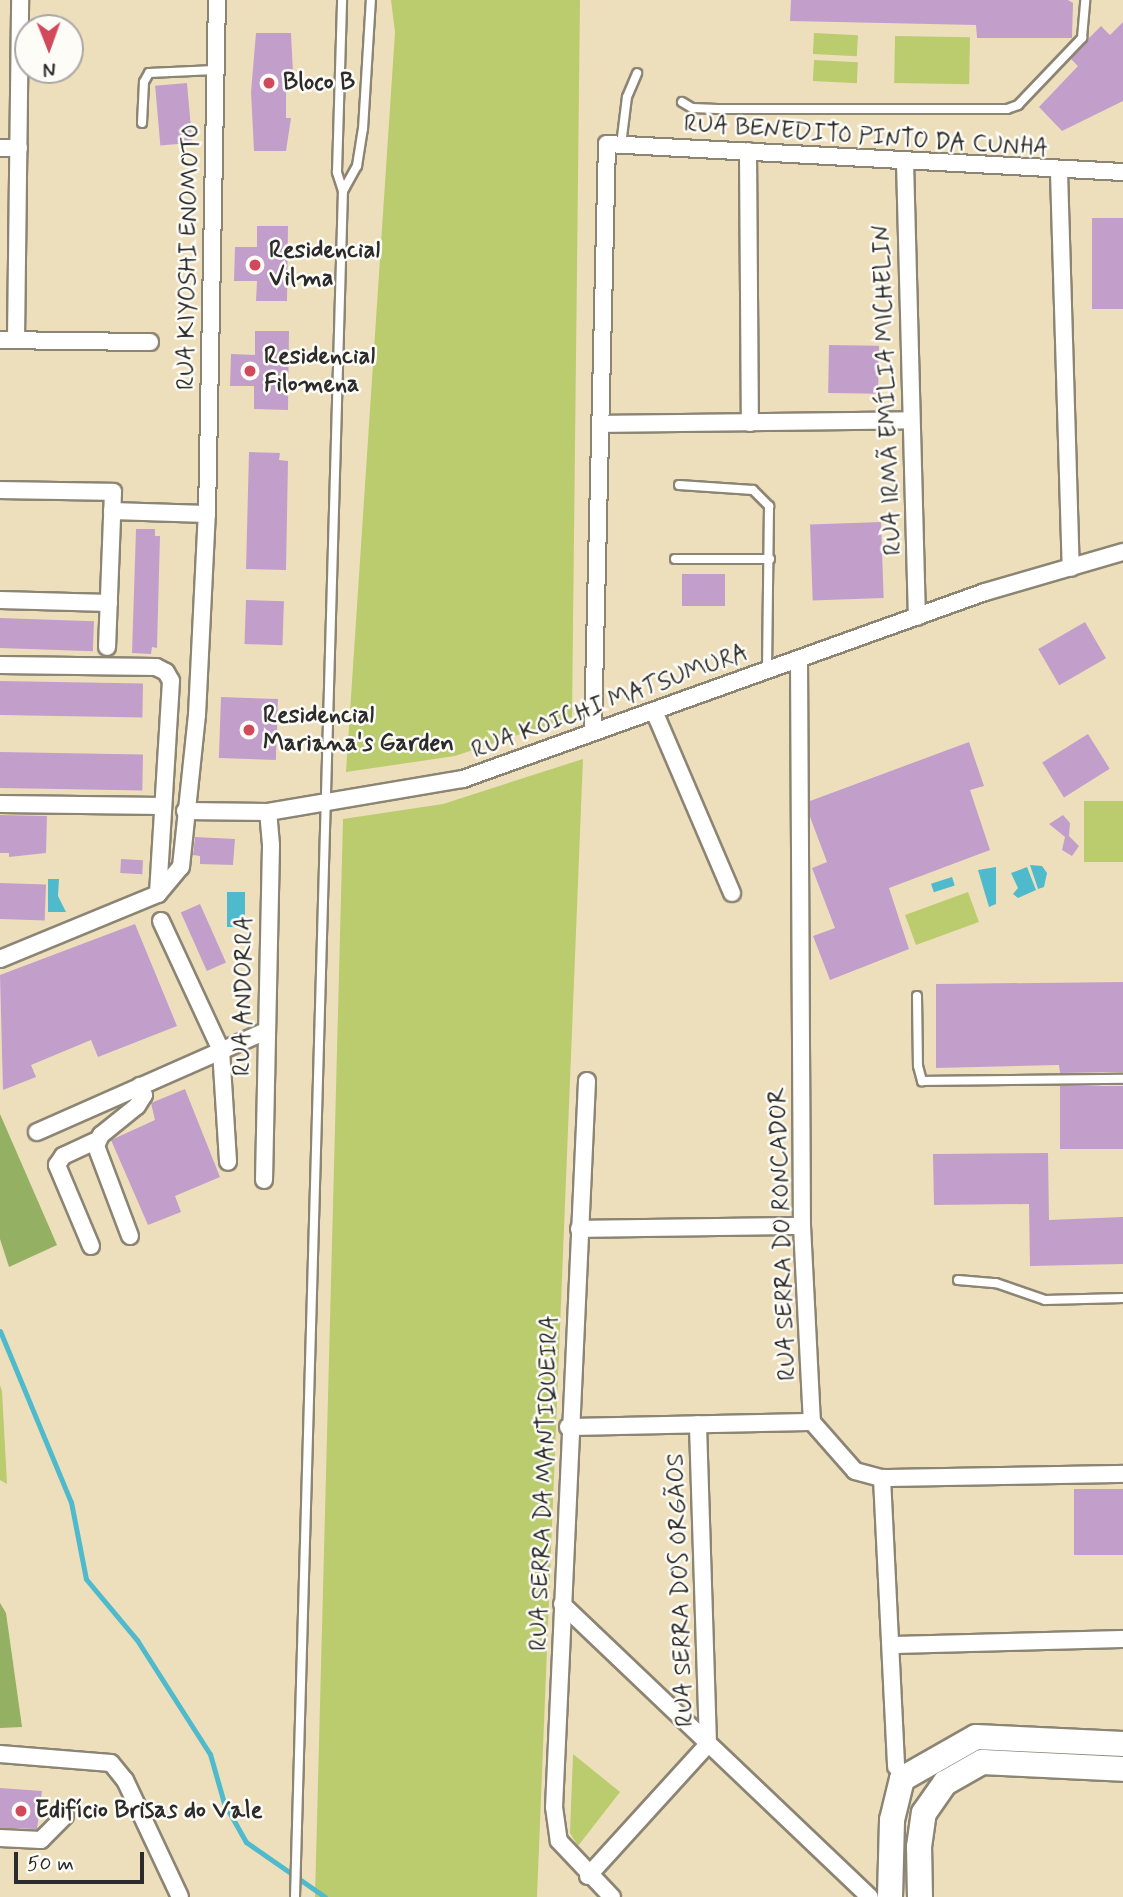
<!DOCTYPE html>
<html>
<head>
<meta charset="utf-8">
<style>
  body { margin:0 }
  #map { position:relative; width:1123px; height:1897px; overflow:hidden; background:#eedfbc; font-family:Mynerve,sans-serif }
  div>[style] { position:absolute }
  .green>* { inset:0; background:#bbcc6f; transform-origin:0 0 }
  .forest>* { inset:0; background:#94b062 }
  .water>* { inset:0; background:#4fbacb; transform-origin:0 0 }
  .stream>* { height:5px; margin:-2.5px; padding:0 2.5px; transform-origin:2.5px; border-radius:2.5px; background:#4fbacb }
  .building>* { inset:0; background:#c29fcb; transform-origin:0 0 }
  .roads { filter:drop-shadow(2px 0 #8c8574) drop-shadow(-2px 0 #8c8574) drop-shadow(0 2px #8c8574) drop-shadow(0 -2px #8c8574) }
  .service>* { height:8px; margin:-4px; padding:0 4px; transform-origin:4px; border-radius:4px; background:#fff }
  .minor>* { height:16px; margin:-8px; padding:0 8px; transform-origin:8px; border-radius:8px; background:#fff }
  .primary>* { height:24px; margin:-12px; padding:0 12px; transform-origin:12px; border-radius:12px; background:#fff }
  .dots>* { width:19px; height:19px; translate:-50% -50%; box-sizing:border-box; border:4px solid #fdfcf7; border-radius:50% }
  span { translate:-50% -50%; white-space:nowrap; text-align:center; line-height:1.15; -webkit-text-stroke:5px #fdfcf7; paint-order:stroke }
  .poi-label { font-size:24px; color:#2b2b2b; font-weight:700 }
  .left { translate:0 -50%; text-align:left }
  .street-label { font-size:24px; color:#2b2b2b }
  .north { position:absolute; left:14px; top:14px; width:70px; height:70px; box-sizing:border-box; background:#fdfcf7; border:2px solid #a9a8a5; border-radius:50%; rotate:179deg; font-size:19px; font-weight:700; line-height:28px; text-align:center; color:#2b2b2b }
  .north::after { content:''; display:block; margin:auto; width:24px; height:32px; background:#d1495b; clip-path:polygon(50% 0,100% 100%,50% 72%,0 100%) }
  .scale { position:absolute; left:14px; top:1852px; width:130px; height:32px; box-sizing:border-box; border:4px solid #2b2b2b; border-top:0; padding-left:9px; font-size:21px; line-height:24px; white-space:nowrap; color:#2b2b2b; -webkit-text-stroke:5px #fdfcf7; paint-order:stroke }
</style>
</head>
<body>
<div id="map">
  <div class="green">
    <div style="clip-path:polygon(391px 0,580px 0,572px 717px,455px 756px,346px 772px,395px 32px)"></div>
    <div style="left:814px;top:33px;width:44px;height:21px;rotate:3deg"></div>
    <div style="left:895px;top:36px;width:75px;height:47px;rotate:1deg"></div>
    <div style="left:814px;top:60px;width:44px;height:21px;rotate:3deg"></div>
    <div style="clip-path:polygon(583px 759px,537px 1897px,315px 1897px,343px 819px,443px 804px)"></div>
    <div style="left:1084px;top:801px;width:39px;height:61px"></div>
    <div style="left:968px;top:892px;width:32px;height:67px;rotate:70deg"></div>
    <div style="clip-path:polygon(0 1385px,2px 1391px,7px 1484px,0 1480px)"></div>
    <div style="clip-path:polygon(573px 1754px,620px 1792px,578px 1846px,570px 1833px)"></div>
  </div>
  <div class="forest">
    <div style="clip-path:polygon(0 1114px,57px 1245px,9px 1267px,0 1239px)"></div>
    <div style="clip-path:polygon(0 1603px,6px 1613px,22px 1727px,0 1728px)"></div>
  </div>
  <div class="water">
    <div style="clip-path:polygon(1030px 865px,1042px 866px,1047px 873px,1044px 887px,1038px 889px)"></div>
    <div style="clip-path:polygon(996px 867px,996px 904px,989px 907px,978px 870px)"></div>
    <div style="clip-path:polygon(1027px 867px,1036px 890px,1018px 898px,1013px 894px,1018px 888px,1011px 873px)"></div>
    <div style="left:952px;top:877px;width:9px;height:22px;rotate:72deg"></div>
    <div style="clip-path:polygon(48px 879px,59px 879px,58px 896px,66px 912px,48px 912px)"></div>
    <div style="left:227px;top:892px;width:18px;height:35px"></div>
  </div>
  <div class="stream">
    <div style="left:0;top:1331px;width:185px;rotate:67.5deg"></div>
    <div style="left:71px;top:1502px;width:78px;rotate:79deg"></div>
    <div style="left:86px;top:1579px;width:80px;rotate:50.1deg"></div>
    <div style="left:137px;top:1640px;width:135px;rotate:57.4deg"></div>
    <div style="left:210px;top:1754px;width:51px;rotate:74.1deg"></div>
    <div style="left:224px;top:1803px;width:45px;rotate:60.6deg"></div>
    <div style="left:246px;top:1842px;width:96px;rotate:34.8deg"></div>
  </div>
  <div class="building">
    <div style="clip-path:polygon(791px 0,1068px 0,1073px 3px,1072px 38px,977px 38px,976px 25px,790px 21px)"></div>
    <div style="clip-path:polygon(1123px 22px,1123px 101px,1062px 131px,1039px 107px,1078px 66px,1071px 59px,1089px 38px,1101px 26px,1110px 35px)"></div>
    <div style="clip-path:polygon(256px 33px,291px 33px,293px 73px,286px 73px,286px 118px,291px 118px,286px 151px,254px 151px,251px 92px)"></div>
    <div style="left:187px;top:83px;width:60px;height:32px;rotate:85deg"></div>
    <div style="left:1123px;top:218px;width:91px;height:31px;rotate:90deg"></div>
    <div style="clip-path:polygon(257px 226px,288px 226px,287px 301px,256px 301px,257px 281px,234px 281px,235px 247px,257px 247px)"></div>
    <div style="clip-path:polygon(255px 331px,289px 331px,288px 410px,254px 409px,254px 386px,230px 386px,231px 354px,255px 355px)"></div>
    <div style="left:829px;top:345px;width:50px;height:48px;rotate:1deg"></div>
    <div style="clip-path:polygon(249px 452px,280px 453px,279px 460px,288px 461px,286px 570px,246px 569px)"></div>
    <div style="left:881px;top:522px;width:76px;height:71px;rotate:88deg"></div>
    <div style="clip-path:polygon(136px 529px,155px 529px,155px 536px,160px 536px,157px 648px,152px 647px,151px 654px,132px 653px)"></div>
    <div style="left:682px;top:574px;width:43px;height:32px"></div>
    <div style="left:246px;top:600px;width:38px;height:44px;rotate:2deg"></div>
    <div style="left:0;top:618px;width:94px;height:30px;rotate:2deg"></div>
    <div style="left:1085px;top:622px;width:42px;height:54px;rotate:60deg"></div>
    <div style="left:0;top:681px;width:143px;height:34px;rotate:1deg"></div>
    <div style="left:221px;top:697px;width:57px;height:61px;rotate:2deg"></div>
    <div style="left:1088px;top:734px;width:41px;height:54px;rotate:58deg"></div>
    <div style="clip-path:polygon(969px 742px,984px 786px,970px 790px,990px 850px,889px 888px,909px 949px,830px 980px,813px 936px,835px 928px,812px 868px,827px 862px,810px 817px,810px 801px)"></div>
    <div style="left:0;top:752px;width:143px;height:36px;rotate:1deg"></div>
    <div style="clip-path:polygon(0 815px,47px 816px,46px 853px,9px 857px,9px 853px,0 853px)"></div>
    <div style="clip-path:polygon(1063px 815px,1070px 823px,1069px 836px,1079px 846px,1072px 856px,1062px 850px,1065px 837px,1049px 824px)"></div>
    <div style="clip-path:polygon(195px 837px,235px 839px,233px 865px,200px 864px,200px 856px,193px 855px)"></div>
    <div style="left:121px;top:859px;width:22px;height:14px;rotate:3deg"></div>
    <div style="left:0;top:883px;width:46px;height:36px;rotate:2deg"></div>
    <div style="left:200px;top:904px;width:64px;height:21px;rotate:66deg"></div>
    <div style="clip-path:polygon(135px 924px,177px 1026px,98px 1057px,91px 1040px,31px 1065px,36px 1077px,3px 1090px,0 975px)"></div>
    <div style="clip-path:polygon(1123px 982px,1123px 1072px,1060px 1073px,1059px 1065px,936px 1068px,936px 984px)"></div>
    <div style="left:1060px;top:1086px;width:63px;height:63px"></div>
    <div style="clip-path:polygon(185px 1089px,220px 1177px,175px 1196px,181px 1212px,148px 1225px,111px 1140px,155px 1120px,151px 1103px)"></div>
    <div style="clip-path:polygon(1048px 1153px,1049px 1220px,1123px 1217px,1123px 1264px,1030px 1266px,1029px 1204px,934px 1205px,933px 1154px)"></div>
    <div style="left:1123px;top:1489px;width:66px;height:49px;rotate:90deg"></div>
    <div style="clip-path:polygon(0 1788px,42px 1791px,37px 1829px,0 1828px)"></div>
  </div>
  <div class="roads">
    <div class="service">
      <div style="left:682px;top:102px;width:12px;rotate:31deg"></div>
      <div style="left:692px;top:108px;width:26px;rotate:2deg"></div>
      <div style="left:718px;top:109px;width:289px"></div>
      <div style="left:1007px;top:109px;width:12px;rotate:-20deg"></div>
      <div style="left:1018px;top:105px;width:93px;rotate:-46.3deg"></div>
      <div style="left:1082px;top:38px;width:38px;rotate:-85deg"></div>
      <div style="left:142px;top:123px;width:41px;rotate:-87.2deg"></div>
      <div style="left:144px;top:82px;width:10px;rotate:-61deg"></div>
      <div style="left:149px;top:73px;width:66px;rotate:-2.6deg"></div>
      <div style="left:621px;top:145px;width:48px;rotate:-82.9deg"></div>
      <div style="left:627px;top:97px;width:26px;rotate:-67deg"></div>
      <div style="left:343px;top:191px;width:29px;rotate:-61deg"></div>
      <div style="left:357px;top:166px;width:37px;rotate:-81deg"></div>
      <div style="left:363px;top:129px;width:129px;rotate:-86.5deg"></div>
      <div style="left:679px;top:485px;width:74px;rotate:3.9deg"></div>
      <div style="left:753px;top:490px;width:23px;rotate:45deg"></div>
      <div style="left:769px;top:506px;width:165px;rotate:90.7deg"></div>
      <div style="left:675px;top:559px;width:95px"></div>
      <div style="left:917px;top:996px;width:70px;rotate:89.2deg"></div>
      <div style="left:918px;top:1066px;width:16px;rotate:75deg"></div>
      <div style="left:922px;top:1081px;width:201px;rotate:-0.6deg"></div>
      <div style="left:958px;top:1280px;width:38px;rotate:5deg"></div>
      <div style="left:996px;top:1283px;width:52px;rotate:19.1deg"></div>
      <div style="left:1045px;top:1300px;width:78px;rotate:-1.5deg"></div>
      <div style="left:295px;top:1897px;width:1707px;rotate:-88.39deg"></div>
      <div style="left:343px;top:191px;width:20px;rotate:-108deg"></div>
      <div style="left:337px;top:172px;width:172px;rotate:-88.3deg"></div>
    </div>
    <div class="minor">
      <div style="left:0;top:148px;width:19px"></div>
      <div style="left:748px;top:151px;width:272px;rotate:89.6deg"></div>
      <div style="left:905px;top:162px;width:455px;rotate:88.5deg"></div>
      <div style="left:1059px;top:172px;width:396px;rotate:88.3deg"></div>
      <div style="left:0;top:340px;width:150px;rotate:0.8deg"></div>
      <div style="left:16px;top:340px;width:340px;rotate:-89.3deg"></div>
      <div style="left:602px;top:424px;width:307px;rotate:-0.7deg"></div>
      <div style="left:0;top:490px;width:113px;rotate:1deg"></div>
      <div style="left:113px;top:492px;width:155px;rotate:92.2deg"></div>
      <div style="left:112px;top:511px;width:95px;rotate:1.8deg"></div>
      <div style="left:0;top:600px;width:109px;rotate:1.6deg"></div>
      <div style="left:799px;top:660px;width:566px;rotate:89.7deg"></div>
      <div style="left:802px;top:1226px;width:196px;rotate:87.1deg"></div>
      <div style="left:812px;top:1422px;width:65px;rotate:48.7deg"></div>
      <div style="left:855px;top:1471px;width:28px;rotate:15deg"></div>
      <div style="left:882px;top:1478px;width:241px;rotate:-1deg"></div>
      <div style="left:0;top:665px;width:156px;rotate:0.7deg"></div>
      <div style="left:156px;top:667px;width:11px;rotate:27deg"></div>
      <div style="left:166px;top:672px;width:10px;rotate:61deg"></div>
      <div style="left:171px;top:681px;width:213px;rotate:93.5deg"></div>
      <div style="left:654px;top:711px;width:198px;rotate:66.8deg"></div>
      <div style="left:593px;top:732px;width:588px;rotate:-88.64deg"></div>
      <div style="left:607px;top:144px;width:517px;rotate:3.11deg"></div>
      <div style="left:0;top:804px;width:163px;rotate:0.7deg"></div>
      <div style="left:185px;top:811px;width:83px;rotate:0.7deg"></div>
      <div style="left:268px;top:812px;width:198px;rotate:-9.6deg"></div>
      <div style="left:463px;top:779px;width:554px;rotate:-19.71deg"></div>
      <div style="left:985px;top:592px;width:144px;rotate:-16.2deg"></div>
      <div style="left:161px;top:921px;width:142px;rotate:65.1deg"></div>
      <div style="left:221px;top:1050px;width:112px;rotate:86.4deg"></div>
      <div style="left:0;top:959px;width:171px;rotate:-22.4deg"></div>
      <div style="left:158px;top:894px;width:35px;rotate:-50deg"></div>
      <div style="left:181px;top:867px;width:153px;rotate:-84deg"></div>
      <div style="left:197px;top:715px;width:201px;rotate:-87.2deg"></div>
      <div style="left:207px;top:514px;width:514px;rotate:-88.89deg"></div>
      <div style="left:587px;top:1081px;width:727px;rotate:92.6deg"></div>
      <div style="left:554px;top:1807px;width:34px;rotate:82deg"></div>
      <div style="left:559px;top:1841px;width:77px;rotate:46.6deg"></div>
      <div style="left:37px;top:1132px;width:250px;rotate:-23.8deg"></div>
      <div style="left:264px;top:1180px;width:335px;rotate:-88.8deg"></div>
      <div style="left:271px;top:845px;width:33px;rotate:-95deg"></div>
      <div style="left:579px;top:1229px;width:223px;rotate:-0.8deg"></div>
      <div style="left:130px;top:1236px;width:96px;rotate:-110.7deg"></div>
      <div style="left:96px;top:1146px;width:12px;rotate:-66deg"></div>
      <div style="left:101px;top:1135px;width:46px;rotate:-38.9deg"></div>
      <div style="left:137px;top:1106px;width:13px;rotate:-58deg"></div>
      <div style="left:144px;top:1095px;width:10px;rotate:-114deg"></div>
      <div style="left:91px;top:1246px;width:88px;rotate:-112.8deg"></div>
      <div style="left:57px;top:1165px;width:11px;rotate:-56deg"></div>
      <div style="left:63px;top:1156px;width:38px;rotate:-25deg"></div>
      <div style="left:568px;top:1427px;width:244px;rotate:-1.2deg"></div>
      <div style="left:882px;top:1478px;width:289px;rotate:87.2deg"></div>
      <div style="left:562px;top:1604px;width:425px;rotate:43.6deg"></div>
      <div style="left:893px;top:1645px;width:230px;rotate:-1.5deg"></div>
      <div style="left:0;top:1754px;width:111px;rotate:4.6deg"></div>
      <div style="left:111px;top:1763px;width:22px;rotate:51deg"></div>
      <div style="left:125px;top:1780px;width:129px;rotate:64.8deg"></div>
      <div style="left:0;top:1838px;width:41px;rotate:2.8deg"></div>
      <div style="left:41px;top:1840px;width:34px;rotate:-45deg"></div>
      <div style="left:588px;top:1876px;width:178px;rotate:-47.7deg"></div>
      <div style="left:708px;top:1744px;width:320px;rotate:-91.8deg"></div>
    </div>
    <div class="primary">
      <div style="left:890px;top:1897px;width:77px;rotate:-88.5deg"></div>
      <div style="left:892px;top:1820px;width:42px;rotate:-76.3deg"></div>
      <div style="left:902px;top:1779px;width:85px;rotate:-29.6deg"></div>
      <div style="left:976px;top:1737px;width:147px;rotate:2.7deg"></div>
      <div style="left:920px;top:1897px;width:50px;rotate:-91.1deg"></div>
      <div style="left:919px;top:1847px;width:34px;rotate:-82deg"></div>
      <div style="left:924px;top:1813px;width:37px;rotate:-55deg"></div>
      <div style="left:945px;top:1783px;width:43px;rotate:-29.6deg"></div>
      <div style="left:982px;top:1762px;width:141px;rotate:2.8deg"></div>
    </div>
  </div>
  <div class="dots">
    <div style="left:269px;top:83px;background:#d1495b"></div>
    <div style="left:255px;top:265px;background:#d1495b"></div>
    <div style="left:250px;top:371px;background:#d1495b"></div>
    <div style="left:249px;top:730px;background:#d1495b"></div>
    <div style="left:21px;top:1811px;background:#d1495b"></div>
  </div>
  <div class="poi-label">
    <span class="left" style="left:283px;top:83px">Bloco B</span>
    <span class="left" style="left:269px;top:265px">Residencial<br>Vilma</span>
    <span class="left" style="left:264px;top:371px">Residencial<br>Filomena</span>
    <span class="left" style="left:263px;top:730px">Residencial<br>Mariana's Garden</span>
    <span class="left" style="left:35px;top:1811px">Edifício Brisas do Vale</span>
  </div>
  <div class="street-label">
    <span style="left:866px;top:137px;rotate:4deg">RUA BENEDITO PINTO DA CUNHA</span>
    <span style="left:189px;top:257px;rotate:-89deg">RUA KIYOSHI ENOMOTO</span>
    <span style="left:888px;top:390px;rotate:-92deg">RUA IRMÃ EMÍLIA MICHELIN</span>
    <span style="left:610px;top:702px;rotate:-20deg">RUA KOICHI MATSUMURA</span>
    <span style="left:244px;top:996px;rotate:-89deg">RUA ANDORRA</span>
    <span style="left:783px;top:1234px;rotate:-92deg">RUA SERRA DO RONCADOR</span>
    <span style="left:545px;top:1483px;rotate:-88deg">RUA SERRA DA MANTIQUEIRA</span>
    <span style="left:681px;top:1590px;rotate:-92deg">RUA SERRA DOS ORGÃOS</span>
  </div>
  <div class="north">N</div>
  <div class="scale">50 m</div>
</div>
</body>
</html>
